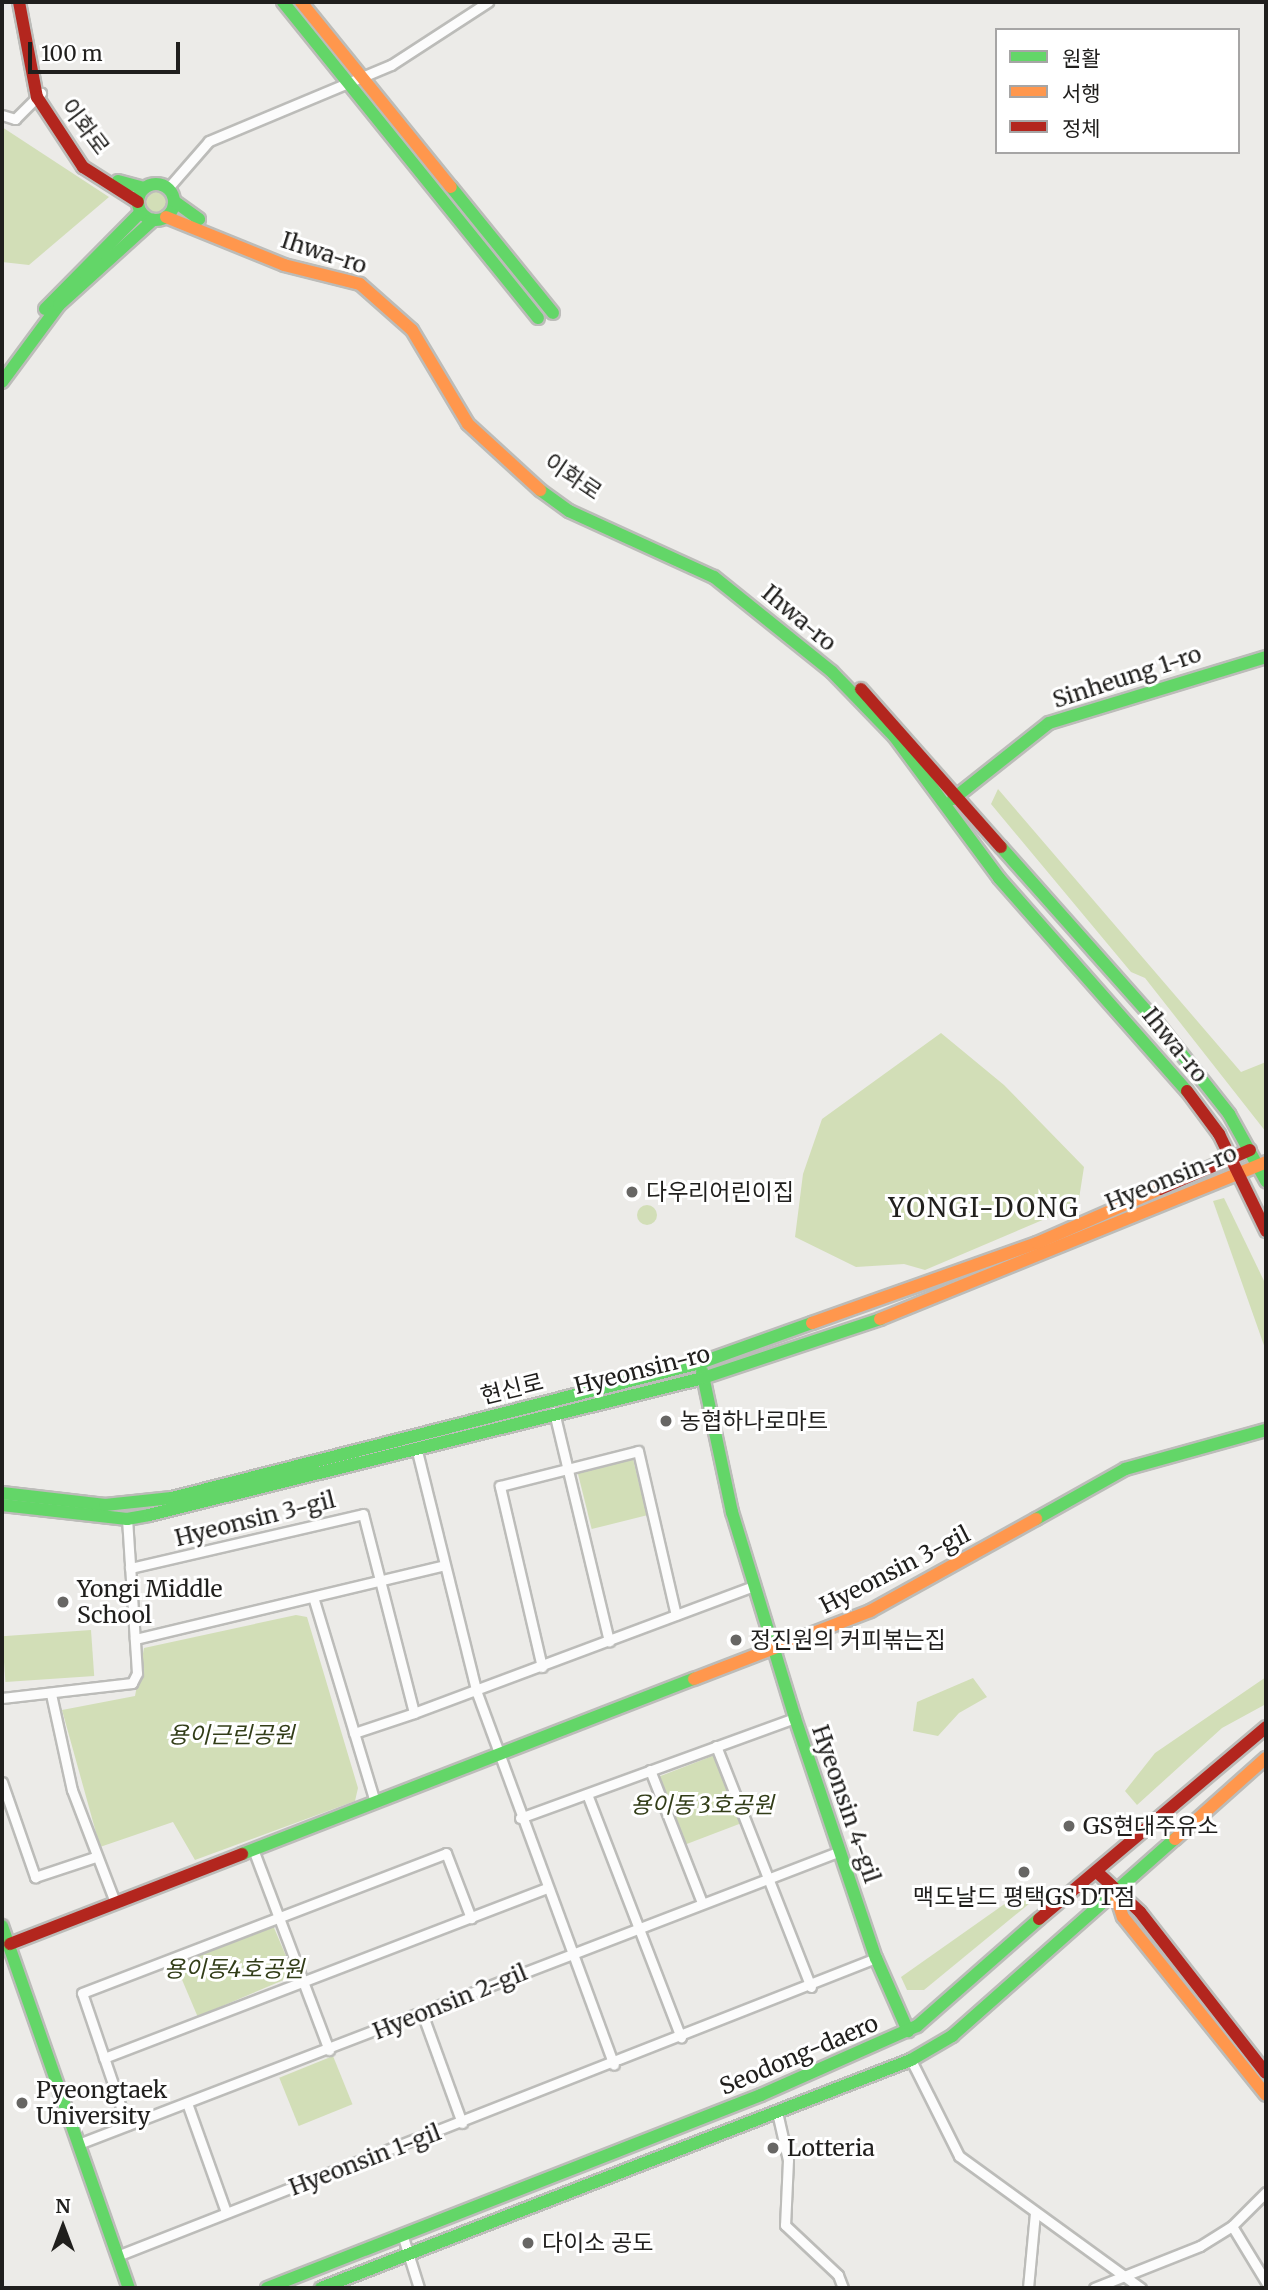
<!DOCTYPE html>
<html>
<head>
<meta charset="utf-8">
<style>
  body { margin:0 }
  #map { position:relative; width:1268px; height:2290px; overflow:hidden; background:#ecebe8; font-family:Merriweather,"Noto Sans KR",serif }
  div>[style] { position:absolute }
  .green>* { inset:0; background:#d2deb7; transform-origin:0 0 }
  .round { border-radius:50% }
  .roads { filter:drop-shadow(2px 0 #bcbcb9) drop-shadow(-2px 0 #bcbcb9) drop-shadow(0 2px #bcbcb9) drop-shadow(0 -2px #bcbcb9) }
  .street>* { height:9px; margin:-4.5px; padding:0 4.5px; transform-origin:4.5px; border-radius:4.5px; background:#fcfcfc }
  .fast>* { height:12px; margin:-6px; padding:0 6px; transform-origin:6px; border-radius:6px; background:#63d668 }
  .fast>.ring { margin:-6px; padding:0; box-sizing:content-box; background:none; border:12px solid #63d668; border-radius:50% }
  .slow>* { height:12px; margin:-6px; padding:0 6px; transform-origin:6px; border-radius:6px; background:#ff974d }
  .jam>* { height:12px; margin:-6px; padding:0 6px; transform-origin:6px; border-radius:6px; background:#b3261e }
  .dots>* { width:19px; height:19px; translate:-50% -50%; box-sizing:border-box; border:4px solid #fff; border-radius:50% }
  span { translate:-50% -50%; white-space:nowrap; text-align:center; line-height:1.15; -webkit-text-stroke:6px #fff; paint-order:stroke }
  .street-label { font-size:23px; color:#201f1d }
  .poi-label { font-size:23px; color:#201f1d }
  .left { translate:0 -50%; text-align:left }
  .park-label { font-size:23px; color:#323d18; font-style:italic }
  .quarter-label { font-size:26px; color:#201f1d; letter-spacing:2px }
  .frame { position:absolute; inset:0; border:4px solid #201f1d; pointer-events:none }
  .legend { position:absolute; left:995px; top:28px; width:245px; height:126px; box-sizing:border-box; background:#fff; border:2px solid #a6a5a5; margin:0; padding:9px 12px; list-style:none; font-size:21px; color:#201f1d }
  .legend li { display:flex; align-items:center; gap:14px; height:35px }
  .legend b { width:35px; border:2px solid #a6a5a5 }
  .north { position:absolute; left:28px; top:2192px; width:70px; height:70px; -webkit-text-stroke:5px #fff; paint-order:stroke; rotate:0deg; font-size:19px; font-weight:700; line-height:28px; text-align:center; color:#201f1d }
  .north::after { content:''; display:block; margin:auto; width:24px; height:32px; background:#201f1d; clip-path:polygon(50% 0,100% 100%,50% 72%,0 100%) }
  .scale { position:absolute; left:28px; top:42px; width:152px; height:32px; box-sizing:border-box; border:4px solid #201f1d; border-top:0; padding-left:9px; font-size:21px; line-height:24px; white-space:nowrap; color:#201f1d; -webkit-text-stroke:5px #fff; paint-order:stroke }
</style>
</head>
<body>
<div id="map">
  <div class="green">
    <div style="clip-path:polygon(2px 127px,109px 197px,29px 265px,2px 262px)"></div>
    <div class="round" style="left:143px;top:189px;width:26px;height:26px"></div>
    <div style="clip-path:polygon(998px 789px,1241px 1072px,1266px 1062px,1266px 1132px,1145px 978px,1131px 972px,991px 804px)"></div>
    <div style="clip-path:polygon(941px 1033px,1004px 1085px,1084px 1167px,1078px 1205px,925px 1270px,904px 1264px,856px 1267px,795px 1237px,803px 1174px,822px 1119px)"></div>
    <div style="clip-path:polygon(1224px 1198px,1266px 1285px,1266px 1351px,1213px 1201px)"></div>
    <div class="round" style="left:637px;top:1205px;width:20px;height:20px"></div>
    <div style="left:633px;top:1459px;width:58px;height:57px;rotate:76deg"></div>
    <div style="clip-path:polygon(296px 1615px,307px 1617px,358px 1788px,355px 1801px,195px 1860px,173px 1822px,100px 1847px,62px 1710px,135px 1696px,144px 1648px)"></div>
    <div style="left:91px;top:1630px;width:46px;height:89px;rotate:86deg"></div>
    <div style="clip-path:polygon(1266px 1677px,1266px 1704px,1222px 1728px,1137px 1805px,1125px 1791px,1155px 1753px)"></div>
    <div style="clip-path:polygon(973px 1678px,987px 1697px,959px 1713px,938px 1736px,913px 1731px,917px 1702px)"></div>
    <div style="left:715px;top:1755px;width:73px;height:59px;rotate:69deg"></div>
    <div style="clip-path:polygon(1020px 1893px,1030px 1903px,924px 1990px,907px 1990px,901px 1977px)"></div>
    <div style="left:272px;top:1923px;width:57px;height:105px;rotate:67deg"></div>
    <div style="left:333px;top:2056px;width:52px;height:58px;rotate:68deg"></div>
  </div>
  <div class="roads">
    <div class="street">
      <div style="left:2px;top:115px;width:14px;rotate:17deg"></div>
      <div style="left:15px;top:119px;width:37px;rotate:-45deg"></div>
      <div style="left:168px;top:188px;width:62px;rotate:-48.9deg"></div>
      <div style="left:209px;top:141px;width:197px;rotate:-22.7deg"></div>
      <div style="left:391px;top:65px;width:116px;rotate:-33deg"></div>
      <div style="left:554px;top:1412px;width:236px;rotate:76.5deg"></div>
      <div style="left:416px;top:1447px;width:253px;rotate:76.1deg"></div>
      <div style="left:477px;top:1693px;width:396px;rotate:69.8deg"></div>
      <div style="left:130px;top:1568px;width:239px;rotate:-13deg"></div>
      <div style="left:363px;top:1514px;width:205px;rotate:75.6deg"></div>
      <div style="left:414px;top:1713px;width:363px;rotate:-20.5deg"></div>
      <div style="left:314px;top:1600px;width:211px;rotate:73.2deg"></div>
      <div style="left:135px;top:1639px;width:316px;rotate:-13.4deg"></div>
      <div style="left:542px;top:1667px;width:186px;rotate:-103.1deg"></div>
      <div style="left:500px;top:1486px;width:142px;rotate:-14.2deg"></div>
      <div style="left:638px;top:1451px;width:168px;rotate:77deg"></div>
      <div style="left:51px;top:1694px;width:98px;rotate:77.7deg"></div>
      <div style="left:72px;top:1790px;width:120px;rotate:69deg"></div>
      <div style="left:2px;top:1698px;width:131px;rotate:-6.6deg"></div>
      <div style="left:132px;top:1683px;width:11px;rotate:-63deg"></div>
      <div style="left:137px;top:1673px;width:154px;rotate:-93.7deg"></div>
      <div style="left:354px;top:1733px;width:63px;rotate:-18.4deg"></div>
      <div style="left:716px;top:1746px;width:259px;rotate:68.5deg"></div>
      <div style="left:650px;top:1770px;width:143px;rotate:68.6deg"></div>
      <div style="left:2px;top:1782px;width:101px;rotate:70.8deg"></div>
      <div style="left:35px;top:1877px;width:63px;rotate:-18.4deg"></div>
      <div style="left:587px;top:1794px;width:261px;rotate:68.9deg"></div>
      <div style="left:520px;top:1818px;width:293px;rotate:-20deg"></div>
      <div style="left:253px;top:1849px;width:215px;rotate:69.3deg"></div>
      <div style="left:422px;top:2013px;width:117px;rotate:70deg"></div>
      <div style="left:104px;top:2058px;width:474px;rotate:-21deg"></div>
      <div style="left:911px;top:2060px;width:107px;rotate:63.4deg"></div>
      <div style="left:959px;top:2156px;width:225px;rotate:36deg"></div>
      <div style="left:187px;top:2103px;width:116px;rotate:70.3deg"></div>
      <div style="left:777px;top:2112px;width:49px;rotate:77.1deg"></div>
      <div style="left:788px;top:2160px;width:65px;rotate:92.6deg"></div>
      <div style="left:785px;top:2225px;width:73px;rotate:43.3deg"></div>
      <div style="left:838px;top:2275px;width:14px;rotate:69deg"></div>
      <div style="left:127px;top:2125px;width:139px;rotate:-108.8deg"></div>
      <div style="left:82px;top:1993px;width:390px;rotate:-21deg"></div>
      <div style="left:446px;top:1853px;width:70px;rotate:69deg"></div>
      <div style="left:81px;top:2143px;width:813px;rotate:-21.04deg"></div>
      <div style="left:1266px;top:2192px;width:48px;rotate:135deg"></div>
      <div style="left:1232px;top:2226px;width:66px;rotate:58.7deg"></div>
      <div style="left:403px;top:2237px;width:53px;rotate:72.6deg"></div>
      <div style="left:117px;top:2256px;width:815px;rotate:-21.44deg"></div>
      <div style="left:1028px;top:2288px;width:75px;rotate:-84.7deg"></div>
      <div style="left:1094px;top:2288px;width:114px;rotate:-21.6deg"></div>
      <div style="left:1200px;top:2246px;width:38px;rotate:-32deg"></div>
    </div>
    <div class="fast">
      <div style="left:283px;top:2px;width:406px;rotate:51.1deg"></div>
      <div style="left:118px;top:181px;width:27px;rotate:15deg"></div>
      <div class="ring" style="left:138px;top:184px;width:24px;height:24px"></div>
      <div style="left:451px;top:187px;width:162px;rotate:51deg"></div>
      <div style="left:174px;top:201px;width:31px;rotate:36deg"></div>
      <div style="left:45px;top:309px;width:136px;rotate:-45.3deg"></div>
      <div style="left:2px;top:382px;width:96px;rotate:-53.5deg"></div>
      <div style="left:59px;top:305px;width:127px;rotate:-42.1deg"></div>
      <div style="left:540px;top:490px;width:36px;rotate:36deg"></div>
      <div style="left:569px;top:511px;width:159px;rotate:24.5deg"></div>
      <div style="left:714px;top:577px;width:151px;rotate:38.8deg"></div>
      <div style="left:832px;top:672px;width:89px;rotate:45.9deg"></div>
      <div style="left:894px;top:736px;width:177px;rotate:53.5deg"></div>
      <div style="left:999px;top:878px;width:284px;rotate:48.6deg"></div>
      <div style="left:953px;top:799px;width:122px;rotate:-38.4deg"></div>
      <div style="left:1049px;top:723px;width:227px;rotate:-16.9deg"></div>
      <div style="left:1001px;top:847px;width:237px;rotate:48.4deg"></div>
      <div style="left:1158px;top:1024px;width:115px;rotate:51.7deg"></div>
      <div style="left:1229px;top:1114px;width:77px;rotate:61.1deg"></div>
      <div style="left:702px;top:1371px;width:144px;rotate:78deg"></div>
      <div style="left:732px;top:1512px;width:215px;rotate:73deg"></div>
      <div style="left:795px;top:1718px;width:253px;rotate:71.4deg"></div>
      <div style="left:876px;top:1958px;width:80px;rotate:66.3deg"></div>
      <div style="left:2px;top:1493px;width:104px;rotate:6.6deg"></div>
      <div style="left:105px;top:1505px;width:67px;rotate:-6deg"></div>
      <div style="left:172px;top:1498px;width:545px;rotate:-14.34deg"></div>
      <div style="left:700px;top:1363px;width:119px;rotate:-19.7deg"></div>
      <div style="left:2px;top:1505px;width:126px;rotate:6.4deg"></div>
      <div style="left:127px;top:1519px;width:22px;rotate:-10deg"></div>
      <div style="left:149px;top:1515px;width:571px;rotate:-13.89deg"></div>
      <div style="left:703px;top:1378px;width:187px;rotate:-18.4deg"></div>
      <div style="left:1036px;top:1519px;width:102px;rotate:-29.3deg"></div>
      <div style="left:1125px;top:1469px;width:146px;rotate:-15.5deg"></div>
      <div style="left:242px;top:1854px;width:485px;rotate:-21.2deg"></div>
      <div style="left:2px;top:1926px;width:384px;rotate:70.7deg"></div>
      <div style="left:267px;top:2288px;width:530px;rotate:-21.34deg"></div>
      <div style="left:761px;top:2095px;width:171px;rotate:-23.9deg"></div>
      <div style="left:917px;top:2026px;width:162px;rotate:-41.3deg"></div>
      <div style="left:321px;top:2288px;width:633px;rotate:-21.13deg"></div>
      <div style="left:911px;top:2060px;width:48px;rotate:-30.3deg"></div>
      <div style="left:952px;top:2036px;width:298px;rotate:-41.5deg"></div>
    </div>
    <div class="slow">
      <div style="left:301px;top:2px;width:238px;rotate:51deg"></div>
      <div style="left:166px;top:217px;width:127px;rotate:22.1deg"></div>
      <div style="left:284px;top:265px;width:78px;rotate:14deg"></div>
      <div style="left:360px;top:284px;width:69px;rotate:41.5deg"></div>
      <div style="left:412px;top:330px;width:109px;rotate:59.2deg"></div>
      <div style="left:468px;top:424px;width:98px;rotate:42.5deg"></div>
      <div style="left:880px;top:1319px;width:417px;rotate:-22.1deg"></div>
      <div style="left:812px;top:1323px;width:239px;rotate:-19.6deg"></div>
      <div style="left:1037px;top:1243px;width:134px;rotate:-23.7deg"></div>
      <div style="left:694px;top:1679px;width:189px;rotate:-21.1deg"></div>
      <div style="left:870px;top:1611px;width:190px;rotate:-29deg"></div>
      <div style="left:1175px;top:1839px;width:122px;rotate:-41.7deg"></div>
      <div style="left:1114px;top:1890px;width:28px;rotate:72deg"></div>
      <div style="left:1123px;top:1917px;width:228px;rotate:51.2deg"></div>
    </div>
    <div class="jam">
      <div style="left:19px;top:2px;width:97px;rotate:79.3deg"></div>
      <div style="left:37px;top:97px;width:84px;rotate:56.7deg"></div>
      <div style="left:83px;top:167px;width:65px;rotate:32.5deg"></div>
      <div style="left:861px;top:689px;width:211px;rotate:48.5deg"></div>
      <div style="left:1187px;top:1091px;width:54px;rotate:53.3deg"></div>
      <div style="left:1219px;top:1134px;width:108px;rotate:64.1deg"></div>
      <div style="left:1160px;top:1189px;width:98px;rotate:-23.4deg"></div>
      <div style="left:1097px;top:1872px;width:59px;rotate:42.9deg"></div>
      <div style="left:1140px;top:1912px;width:204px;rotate:52deg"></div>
      <div style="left:1039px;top:1919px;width:297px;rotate:-40.2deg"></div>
      <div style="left:10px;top:1944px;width:249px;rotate:-21.2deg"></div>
    </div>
  </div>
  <div class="dots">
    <div style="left:632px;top:1192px;background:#676664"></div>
    <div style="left:666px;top:1421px;background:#676664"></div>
    <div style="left:63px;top:1602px;background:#676664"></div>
    <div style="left:736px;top:1640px;background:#676664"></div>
    <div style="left:1069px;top:1826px;background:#676664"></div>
    <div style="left:1024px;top:1872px;background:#676664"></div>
    <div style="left:22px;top:2103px;background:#676664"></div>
    <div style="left:773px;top:2148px;background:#676664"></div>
    <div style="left:528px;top:2243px;background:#676664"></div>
  </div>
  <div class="street-label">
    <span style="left:85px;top:127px;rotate:53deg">이화로</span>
    <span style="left:324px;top:253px;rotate:18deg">Ihwa-ro</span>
    <span style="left:573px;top:477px;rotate:34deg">이화로</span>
    <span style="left:799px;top:618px;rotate:40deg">Ihwa-ro</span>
    <span style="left:1127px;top:677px;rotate:-18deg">Sinheung 1-ro</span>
    <span style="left:1175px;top:1045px;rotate:51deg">Ihwa-ro</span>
    <span style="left:1171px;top:1178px;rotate:-22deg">Hyeonsin-ro</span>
    <span style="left:642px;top:1370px;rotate:-14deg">Hyeonsin-ro</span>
    <span style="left:512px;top:1389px;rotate:-14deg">현신로</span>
    <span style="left:255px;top:1519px;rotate:-14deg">Hyeonsin 3-gil</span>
    <span style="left:895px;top:1570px;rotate:-27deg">Hyeonsin 3-gil</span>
    <span style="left:846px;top:1804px;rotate:71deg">Hyeonsin 4-gil</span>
    <span style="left:450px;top:2002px;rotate:-22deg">Hyeonsin 2-gil</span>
    <span style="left:799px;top:2055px;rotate:-23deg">Seodong-daero</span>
    <span style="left:365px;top:2160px;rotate:-21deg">Hyeonsin 1-gil</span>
  </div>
  <div class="poi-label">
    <span class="left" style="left:646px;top:1192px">다우리어린이집</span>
    <span class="left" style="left:680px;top:1421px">농협하나로마트</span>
    <span class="left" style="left:77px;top:1602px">Yongi Middle<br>School</span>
    <span class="left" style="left:750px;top:1640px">정진원의 커피볶는집</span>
    <span class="left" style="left:1083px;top:1826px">GS현대주유소</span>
    <span style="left:1024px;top:1897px">맥도날드 평택GS DT점</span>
    <span class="left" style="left:36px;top:2103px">Pyeongtaek<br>University</span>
    <span class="left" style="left:787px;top:2148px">Lotteria</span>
    <span class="left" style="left:542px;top:2243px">다이소 공도</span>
  </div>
  <div class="park-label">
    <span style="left:231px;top:1735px">용이근린공원</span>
    <span style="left:702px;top:1805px">용이동 3호공원</span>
    <span style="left:234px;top:1969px">용이동4호공원</span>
  </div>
  <div class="quarter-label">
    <span style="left:984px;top:1208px">YONGI-DONG</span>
  </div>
  <div class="frame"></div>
  <ul class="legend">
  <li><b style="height:9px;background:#63d668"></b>원활</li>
  <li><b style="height:9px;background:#ff974d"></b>서행</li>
  <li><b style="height:9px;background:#b3261e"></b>정체</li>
  </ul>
  <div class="north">N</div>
  <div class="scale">100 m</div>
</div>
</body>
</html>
